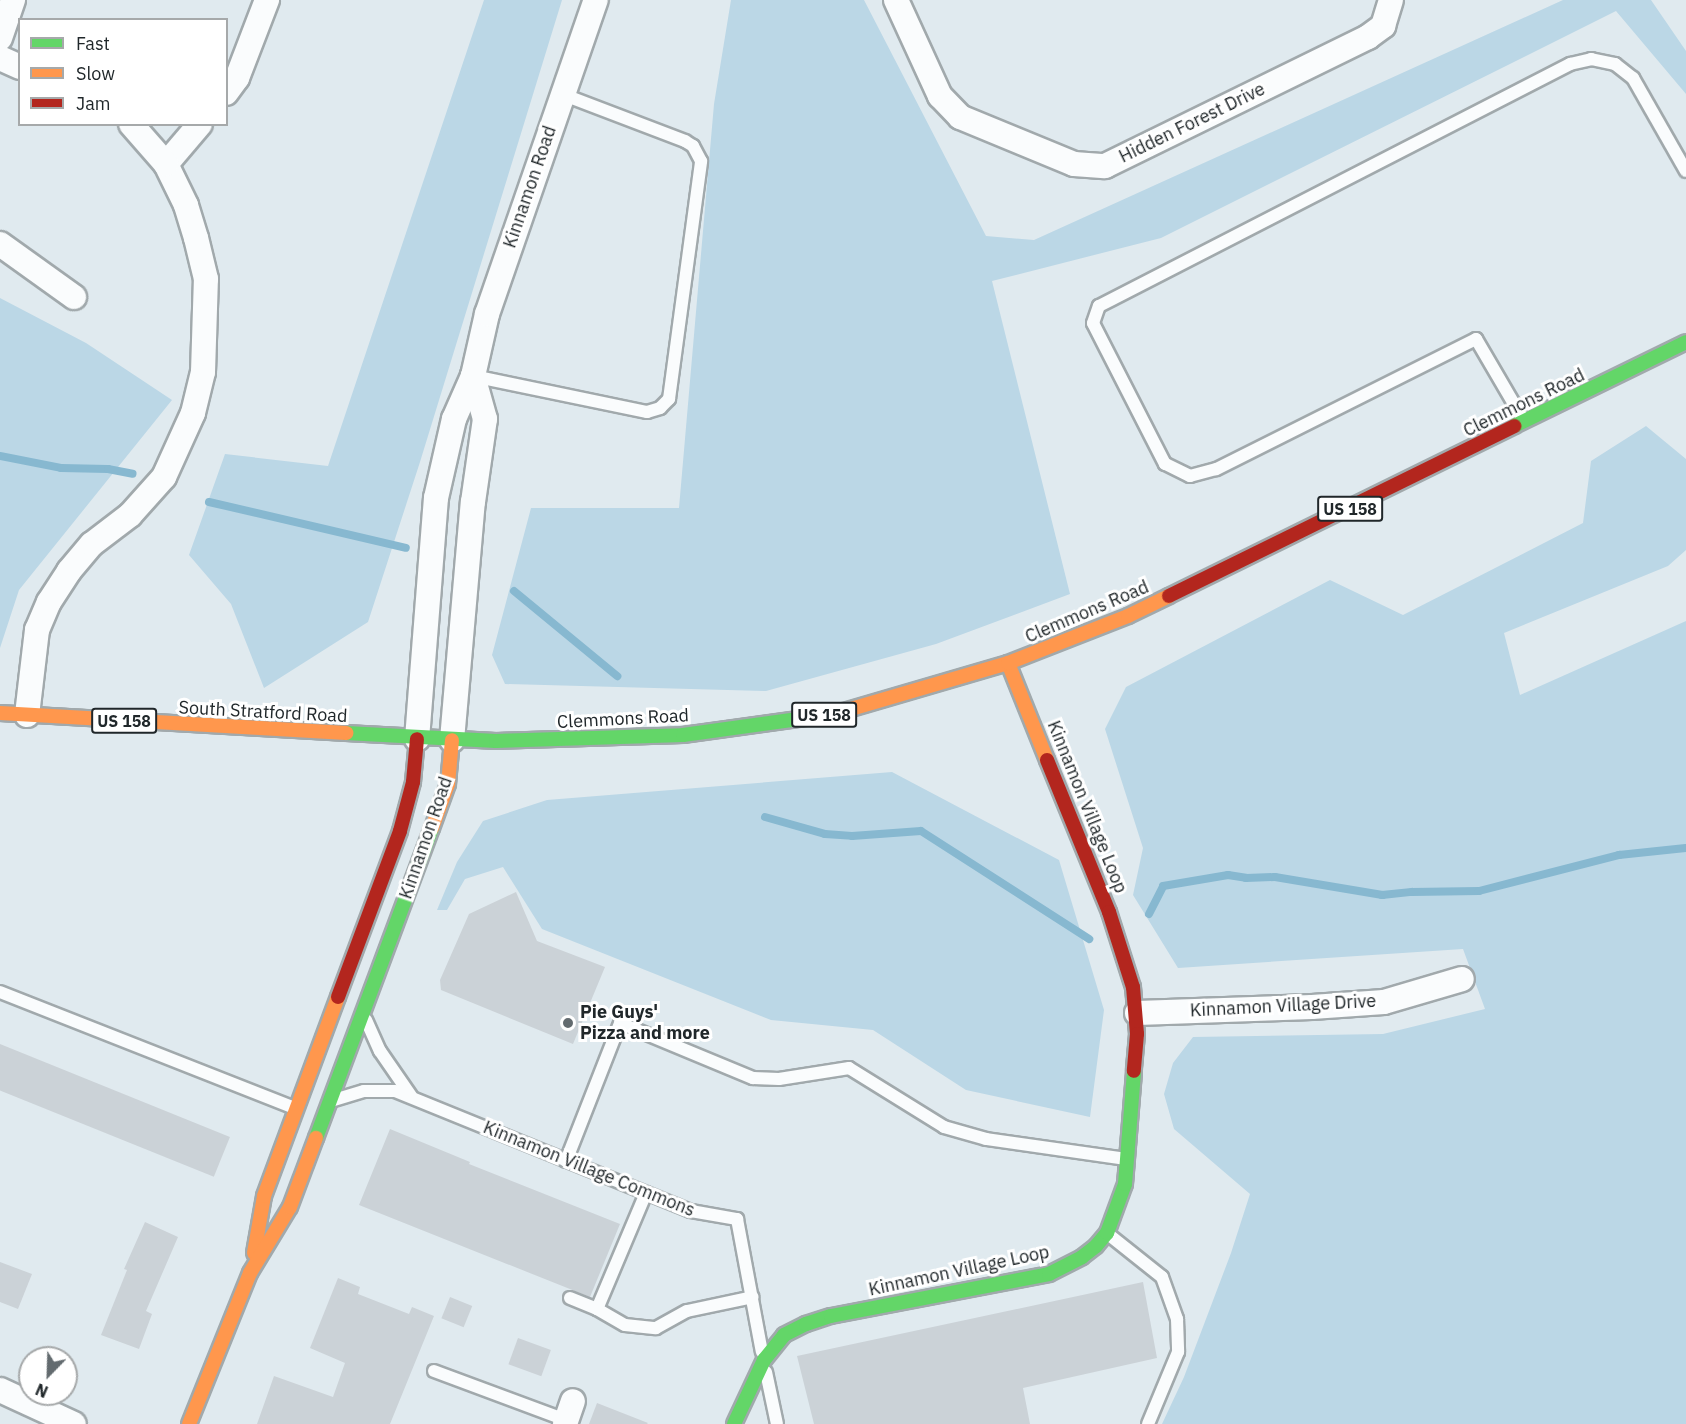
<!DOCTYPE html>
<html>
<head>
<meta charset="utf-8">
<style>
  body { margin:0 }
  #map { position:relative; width:1686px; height:1424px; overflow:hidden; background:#e0eaef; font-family:"IBM Plex Sans",sans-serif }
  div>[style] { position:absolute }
  .green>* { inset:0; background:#bbd7e6 }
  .stream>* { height:8px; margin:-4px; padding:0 4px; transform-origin:4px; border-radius:4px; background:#87b8d0 }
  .building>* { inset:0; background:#cbd2d7; transform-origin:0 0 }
  .roads { filter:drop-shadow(2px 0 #a1a9ac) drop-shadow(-2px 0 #a1a9ac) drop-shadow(0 2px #a1a9ac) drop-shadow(0 -2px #a1a9ac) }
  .lane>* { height:12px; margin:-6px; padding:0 6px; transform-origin:6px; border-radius:6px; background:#fafcfd }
  .street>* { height:24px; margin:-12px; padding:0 12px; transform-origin:12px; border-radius:12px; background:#fafcfd }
  .fast>* { height:14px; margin:-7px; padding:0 7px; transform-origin:7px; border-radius:7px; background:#63d668 }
  .slow>* { height:14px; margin:-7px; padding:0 7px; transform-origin:7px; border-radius:7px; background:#ff974d }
  .jam>* { height:14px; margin:-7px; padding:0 7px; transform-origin:7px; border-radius:7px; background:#b3261e }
  .dots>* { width:16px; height:16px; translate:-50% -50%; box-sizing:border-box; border:3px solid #fff; border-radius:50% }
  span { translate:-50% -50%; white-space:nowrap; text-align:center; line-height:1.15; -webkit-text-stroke:6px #fff; paint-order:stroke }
  .shield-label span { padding:2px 4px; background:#fff; border:2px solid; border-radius:4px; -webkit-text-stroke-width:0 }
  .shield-label { font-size:16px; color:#20272a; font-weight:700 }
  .street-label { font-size:18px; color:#20272a }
  .poi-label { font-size:18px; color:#20272a; font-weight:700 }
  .left { translate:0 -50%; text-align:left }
  .legend { position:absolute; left:18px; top:18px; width:210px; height:108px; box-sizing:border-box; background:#fff; border:2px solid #a6a9aa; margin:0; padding:8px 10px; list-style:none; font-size:18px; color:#20272a }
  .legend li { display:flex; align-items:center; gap:12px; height:30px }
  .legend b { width:30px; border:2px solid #a6a9aa }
  .north { position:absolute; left:18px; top:1346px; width:60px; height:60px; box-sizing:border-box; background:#fff; border:2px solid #a6a9aa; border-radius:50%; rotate:203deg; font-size:16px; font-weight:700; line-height:24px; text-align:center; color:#20272a }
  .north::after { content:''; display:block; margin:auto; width:21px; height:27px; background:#636b6f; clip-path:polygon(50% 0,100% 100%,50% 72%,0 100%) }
</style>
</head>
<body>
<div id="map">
  <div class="green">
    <div style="clip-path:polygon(484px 0,562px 0,420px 462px,368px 622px,264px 688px,231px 604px,189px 555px,225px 454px,328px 466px)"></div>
    <div style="clip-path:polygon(731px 0,864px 0,986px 236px,1034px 240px,1563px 0,1651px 0,1686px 51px,1686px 94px,1616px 11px,1161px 238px,992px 281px,1070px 594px,936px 644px,766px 691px,505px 684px,492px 655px,531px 508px,679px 508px,714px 104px)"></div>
    <div style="clip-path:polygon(0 298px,86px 343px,172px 400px,19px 590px,0 648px)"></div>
    <div style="clip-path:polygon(1646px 426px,1686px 459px,1686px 550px,1668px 566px,1504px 633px,1520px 695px,1686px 621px,1686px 1424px,1162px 1424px,1184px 1377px,1231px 1253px,1250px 1194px,1174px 1129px,1164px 1094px,1173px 1063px,1193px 1037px,1383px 1034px,1485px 1009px,1463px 949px,1178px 968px,1133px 895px,1143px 848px,1105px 729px,1126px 687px,1330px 580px,1403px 615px,1583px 523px,1591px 461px)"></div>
    <div style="clip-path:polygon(892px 772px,1059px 860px,1104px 1010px,1090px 1117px,966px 1090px,873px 1030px,771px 1020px,542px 929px,503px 867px,465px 879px,447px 910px,437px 910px,457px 862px,483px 821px,547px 800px)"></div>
  </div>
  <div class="stream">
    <div style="left:0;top:456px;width:62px;rotate:11.1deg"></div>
    <div style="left:61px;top:468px;width:47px;rotate:1.2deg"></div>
    <div style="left:108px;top:469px;width:25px;rotate:11deg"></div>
    <div style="left:209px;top:502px;width:202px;rotate:13.1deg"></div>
    <div style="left:514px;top:591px;width:134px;rotate:39.5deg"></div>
    <div style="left:765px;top:817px;width:62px;rotate:15.8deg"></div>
    <div style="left:825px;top:834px;width:27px;rotate:4deg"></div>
    <div style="left:852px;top:836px;width:69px;rotate:-4.1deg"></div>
    <div style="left:921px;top:831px;width:200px;rotate:32.7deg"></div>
    <div style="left:1149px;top:914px;width:31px;rotate:-63deg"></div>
    <div style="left:1163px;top:886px;width:66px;rotate:-9.6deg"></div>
    <div style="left:1228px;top:875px;width:18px;rotate:9deg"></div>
    <div style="left:1246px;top:878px;width:29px;rotate:-2deg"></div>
    <div style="left:1275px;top:877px;width:109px;rotate:9.5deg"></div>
    <div style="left:1382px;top:895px;width:30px;rotate:-6deg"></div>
    <div style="left:1412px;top:892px;width:67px;rotate:-0.9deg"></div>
    <div style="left:1479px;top:891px;width:145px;rotate:-14.4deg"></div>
    <div style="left:1619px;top:855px;width:67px;rotate:-6deg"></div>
  </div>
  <div class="building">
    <div style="clip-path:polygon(516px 892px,537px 941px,605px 967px,573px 1044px,441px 990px,440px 980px,469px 914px)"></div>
    <div style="left:0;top:1044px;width:248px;height:43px;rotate:22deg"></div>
    <div style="clip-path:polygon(390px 1129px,470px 1162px,469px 1164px,620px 1224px,590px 1297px,359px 1205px)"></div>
    <div style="clip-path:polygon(145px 1222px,178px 1237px,146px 1311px,152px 1314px,139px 1349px,101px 1335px,127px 1270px,124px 1269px)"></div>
    <div style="clip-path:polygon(0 1262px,32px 1274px,18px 1309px,0 1302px)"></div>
    <div style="clip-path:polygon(338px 1278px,360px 1287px,358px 1294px,409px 1314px,412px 1307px,434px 1316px,390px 1424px,257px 1424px,274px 1376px,333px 1397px,345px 1363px,310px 1348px)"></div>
    <div style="clip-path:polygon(1143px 1282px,1157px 1358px,1023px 1388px,1030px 1424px,814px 1424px,797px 1356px)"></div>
    <div style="left:450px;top:1297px;width:24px;height:23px;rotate:22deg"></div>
    <div style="left:518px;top:1338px;width:35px;height:28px;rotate:20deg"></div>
    <div style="clip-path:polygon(597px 1403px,648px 1423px,647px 1424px,589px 1424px)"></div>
  </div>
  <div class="roads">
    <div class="lane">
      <div style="left:473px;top:376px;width:178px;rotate:11.7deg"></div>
      <div style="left:647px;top:412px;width:14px;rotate:-17deg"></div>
      <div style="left:660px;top:408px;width:13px;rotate:-45deg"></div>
      <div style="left:669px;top:399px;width:240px;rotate:-82.3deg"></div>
      <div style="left:701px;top:161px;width:17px;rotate:-118deg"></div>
      <div style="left:693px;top:146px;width:9px;rotate:-148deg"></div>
      <div style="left:685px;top:141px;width:132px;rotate:-159.1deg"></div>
      <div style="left:1524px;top:421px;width:95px;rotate:-120.3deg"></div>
      <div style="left:1476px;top:339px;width:291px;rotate:153.4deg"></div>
      <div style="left:1216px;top:469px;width:27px;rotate:165deg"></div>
      <div style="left:1190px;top:476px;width:28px;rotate:-154deg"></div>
      <div style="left:1165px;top:464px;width:158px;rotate:-117.1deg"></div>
      <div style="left:1093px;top:323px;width:18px;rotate:-71deg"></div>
      <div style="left:1099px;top:306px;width:530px;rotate:-27.19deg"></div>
      <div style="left:1570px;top:64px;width:22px;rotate:-13deg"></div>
      <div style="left:1591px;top:59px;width:25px;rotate:12deg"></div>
      <div style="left:1615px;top:64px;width:23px;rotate:38deg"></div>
      <div style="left:1633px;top:78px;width:107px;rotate:60.3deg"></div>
      <div style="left:0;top:992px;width:317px;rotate:21.5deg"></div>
      <div style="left:366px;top:1020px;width:34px;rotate:66deg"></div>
      <div style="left:380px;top:1051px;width:55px;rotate:55.4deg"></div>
      <div style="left:334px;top:1100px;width:31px;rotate:-17deg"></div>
      <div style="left:364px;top:1091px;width:31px"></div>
      <div style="left:395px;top:1091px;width:319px;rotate:22.1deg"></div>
      <div style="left:691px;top:1211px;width:47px;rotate:9.9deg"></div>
      <div style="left:737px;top:1219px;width:135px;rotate:79.4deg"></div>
      <div style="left:566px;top:1161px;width:148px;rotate:-68.6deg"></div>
      <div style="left:620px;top:1023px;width:144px;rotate:22.5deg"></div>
      <div style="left:753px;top:1078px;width:26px;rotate:2deg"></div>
      <div style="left:779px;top:1079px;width:71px;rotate:-8.9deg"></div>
      <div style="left:849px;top:1068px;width:112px;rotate:31.8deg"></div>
      <div style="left:944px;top:1127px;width:44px;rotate:15.9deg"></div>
      <div style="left:986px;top:1139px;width:141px;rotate:8.1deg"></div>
      <div style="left:646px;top:1193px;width:126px;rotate:112.9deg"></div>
      <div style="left:597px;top:1309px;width:32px;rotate:30deg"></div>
      <div style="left:625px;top:1325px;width:31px;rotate:6deg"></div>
      <div style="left:656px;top:1328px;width:35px;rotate:-29deg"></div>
      <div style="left:687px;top:1311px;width:67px;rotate:-12deg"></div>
      <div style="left:1108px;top:1234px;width:69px;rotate:38.5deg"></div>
      <div style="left:1162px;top:1277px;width:45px;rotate:70.3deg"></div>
      <div style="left:1177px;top:1319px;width:33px;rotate:88deg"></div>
      <div style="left:1178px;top:1352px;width:78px;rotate:112.6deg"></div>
      <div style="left:570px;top:1298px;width:29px;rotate:22deg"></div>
      <div style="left:434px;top:1371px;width:141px;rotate:20.4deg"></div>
      <div style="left:766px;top:1372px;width:53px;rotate:78.1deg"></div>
    </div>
    <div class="street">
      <div style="left:896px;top:0;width:106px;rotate:65.4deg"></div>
      <div style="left:940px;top:96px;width:29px;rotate:46deg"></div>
      <div style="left:960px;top:117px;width:123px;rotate:22.4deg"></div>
      <div style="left:1074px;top:164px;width:31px;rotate:4deg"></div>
      <div style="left:1105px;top:166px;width:293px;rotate:-26.1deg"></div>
      <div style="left:1368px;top:37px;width:19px;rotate:-36deg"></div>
      <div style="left:1383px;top:26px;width:27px;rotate:-73deg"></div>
      <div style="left:0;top:38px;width:40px;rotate:-71.1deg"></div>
      <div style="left:0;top:58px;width:22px;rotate:24deg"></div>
      <div style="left:226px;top:93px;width:19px;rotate:-54deg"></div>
      <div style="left:237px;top:78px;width:84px;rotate:-69deg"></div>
      <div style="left:166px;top:164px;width:52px;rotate:-49.6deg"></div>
      <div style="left:0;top:244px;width:91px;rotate:35.6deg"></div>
      <div style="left:27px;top:715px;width:86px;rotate:-83.3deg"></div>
      <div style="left:37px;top:630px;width:30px;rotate:-67deg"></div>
      <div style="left:49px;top:602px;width:37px;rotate:-57deg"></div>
      <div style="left:69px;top:571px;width:35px;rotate:-50deg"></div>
      <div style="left:92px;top:544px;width:48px;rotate:-37.3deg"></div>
      <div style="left:130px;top:515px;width:51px;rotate:-48.2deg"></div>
      <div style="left:164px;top:477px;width:70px;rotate:-65.6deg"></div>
      <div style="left:193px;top:413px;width:42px;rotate:-76.3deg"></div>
      <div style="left:203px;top:372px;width:93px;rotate:-88.2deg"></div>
      <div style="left:206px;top:279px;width:42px;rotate:-103.7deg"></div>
      <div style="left:196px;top:238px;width:34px;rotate:-107deg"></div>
      <div style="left:186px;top:205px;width:46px;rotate:-116deg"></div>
      <div style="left:166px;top:164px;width:53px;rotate:-131.2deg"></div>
      <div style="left:417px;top:739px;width:242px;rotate:-85.5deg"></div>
      <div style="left:436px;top:498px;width:81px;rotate:-77.2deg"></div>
      <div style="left:454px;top:419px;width:47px;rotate:-66.2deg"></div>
      <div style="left:473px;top:376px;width:64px;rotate:-77.3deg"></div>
      <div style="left:487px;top:314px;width:332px;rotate:-70.9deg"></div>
      <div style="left:452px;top:740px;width:239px;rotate:-85deg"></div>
      <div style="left:473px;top:502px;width:84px;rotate:-81.8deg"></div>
      <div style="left:485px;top:419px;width:45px;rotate:-105.6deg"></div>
      <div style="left:1137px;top:1013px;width:175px;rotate:-2deg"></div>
      <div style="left:1312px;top:1007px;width:72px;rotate:-4deg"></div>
      <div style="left:1384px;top:1002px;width:81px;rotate:-16.4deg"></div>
      <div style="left:0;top:1390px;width:81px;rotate:24.7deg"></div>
      <div style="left:565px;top:1424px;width:24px;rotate:-71deg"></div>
    </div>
    <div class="fast">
      <div style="left:1514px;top:426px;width:191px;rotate:-26deg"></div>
      <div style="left:346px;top:733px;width:150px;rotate:3.1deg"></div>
      <div style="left:496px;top:741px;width:187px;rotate:-1.8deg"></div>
      <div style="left:683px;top:735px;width:131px;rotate:-7.9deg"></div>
      <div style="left:316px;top:1138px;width:331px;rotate:-69.5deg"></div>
      <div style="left:734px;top:1424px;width:71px;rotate:-64.9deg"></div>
      <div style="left:764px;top:1360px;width:32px;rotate:-51deg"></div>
      <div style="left:784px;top:1335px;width:25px;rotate:-27deg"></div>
      <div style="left:806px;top:1324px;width:26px;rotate:-18deg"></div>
      <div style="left:831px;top:1316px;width:222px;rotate:-10.9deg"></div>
      <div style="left:1049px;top:1274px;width:37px;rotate:-27deg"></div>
      <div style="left:1082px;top:1257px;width:18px;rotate:-38deg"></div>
      <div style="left:1096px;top:1246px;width:17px;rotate:-50deg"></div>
      <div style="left:1107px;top:1233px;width:52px;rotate:-69.8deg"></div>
      <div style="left:1125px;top:1184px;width:113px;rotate:-85.4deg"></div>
    </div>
    <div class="slow">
      <div style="left:1008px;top:663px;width:105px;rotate:68.1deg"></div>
      <div style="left:0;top:713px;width:347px;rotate:3.3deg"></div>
      <div style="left:813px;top:717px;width:32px;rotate:-11deg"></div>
      <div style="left:844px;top:711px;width:171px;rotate:-16.3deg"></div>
      <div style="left:1008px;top:663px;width:129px;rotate:-21.4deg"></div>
      <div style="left:1128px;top:616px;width:46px;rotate:-26deg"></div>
      <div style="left:432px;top:828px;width:47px;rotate:-70deg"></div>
      <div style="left:448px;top:784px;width:44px;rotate:-84.8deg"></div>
      <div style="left:254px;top:1253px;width:58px;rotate:-80deg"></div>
      <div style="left:264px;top:1196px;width:212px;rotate:-69.6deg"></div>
      <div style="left:189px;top:1424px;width:163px;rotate:-68deg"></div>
      <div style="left:250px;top:1273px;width:77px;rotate:-58.8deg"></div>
      <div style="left:290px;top:1207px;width:74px;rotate:-69.4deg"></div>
    </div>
    <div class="jam">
      <div style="left:1169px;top:596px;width:385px;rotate:-26.2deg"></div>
      <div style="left:1047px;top:760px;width:164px;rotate:67.8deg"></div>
      <div style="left:1109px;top:912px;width:79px;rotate:72.3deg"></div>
      <div style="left:1133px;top:987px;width:47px;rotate:85.1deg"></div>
      <div style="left:1137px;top:1034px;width:37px;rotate:95deg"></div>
      <div style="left:338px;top:997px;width:177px;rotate:-69.5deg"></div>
      <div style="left:400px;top:831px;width:51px;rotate:-75.1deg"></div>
      <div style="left:413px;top:782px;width:43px;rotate:-84.7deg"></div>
    </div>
  </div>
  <div class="dots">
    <div style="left:568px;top:1023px;background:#636b6f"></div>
  </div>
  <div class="shield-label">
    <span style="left:1350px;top:509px">US 158</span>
    <span style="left:824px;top:715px">US 158</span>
    <span style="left:124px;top:721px">US 158</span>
  </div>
  <div class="street-label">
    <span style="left:1192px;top:123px;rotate:-26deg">Hidden Forest Drive</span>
    <span style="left:530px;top:187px;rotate:-71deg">Kinnamon Road</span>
    <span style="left:1524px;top:403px;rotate:-26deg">Clemmons Road</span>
    <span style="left:1087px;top:612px;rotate:-23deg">Clemmons Road</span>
    <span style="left:263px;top:712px;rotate:3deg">South Stratford Road</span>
    <span style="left:623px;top:719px;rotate:-3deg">Clemmons Road</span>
    <span style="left:1087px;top:807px;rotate:68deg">Kinnamon Village Loop</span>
    <span style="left:426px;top:838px;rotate:-71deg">Kinnamon Road</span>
    <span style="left:1283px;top:1006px;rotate:-3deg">Kinnamon Village Drive</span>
    <span style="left:589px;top:1169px;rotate:22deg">Kinnamon Village Commons</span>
    <span style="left:959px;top:1271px;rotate:-12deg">Kinnamon Village Loop</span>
  </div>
  <div class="poi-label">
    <span class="left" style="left:580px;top:1023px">Pie Guys'<br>Pizza and more</span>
  </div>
  <ul class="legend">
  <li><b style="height:8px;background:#63d668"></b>Fast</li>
  <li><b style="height:8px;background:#ff974d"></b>Slow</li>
  <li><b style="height:8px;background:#b3261e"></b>Jam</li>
  </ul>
  <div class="north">N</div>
</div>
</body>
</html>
